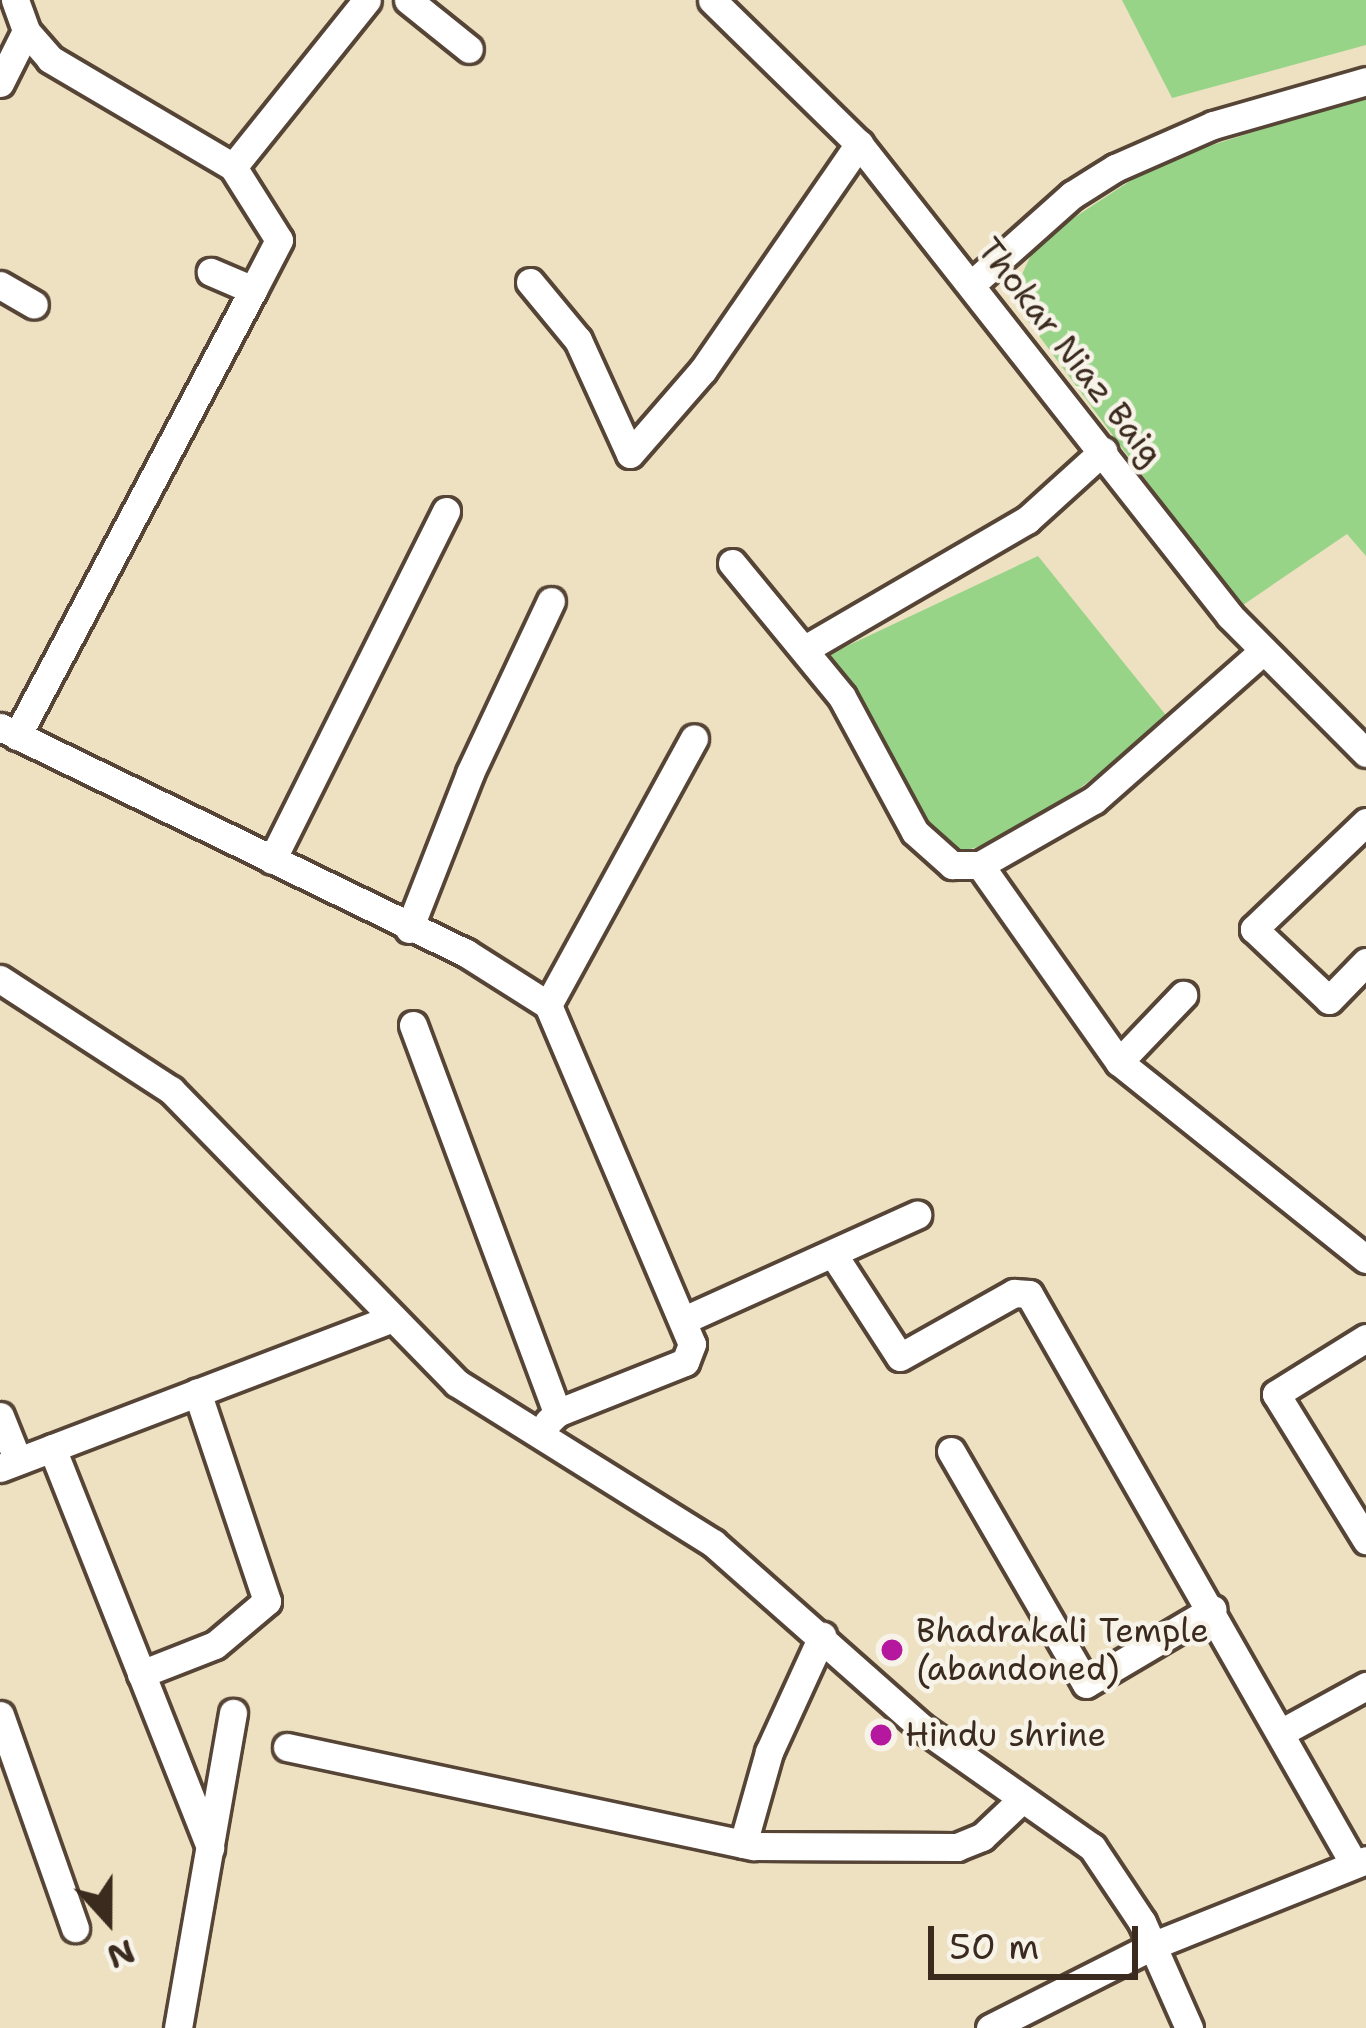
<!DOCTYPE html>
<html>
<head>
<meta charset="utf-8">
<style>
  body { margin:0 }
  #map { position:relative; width:1366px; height:2028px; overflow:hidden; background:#ede1c1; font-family:"Shantell Sans",sans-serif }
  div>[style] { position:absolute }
  .green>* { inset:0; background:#98d488 }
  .roads { filter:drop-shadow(3px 0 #564536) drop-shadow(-3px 0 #564536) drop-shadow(0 3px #564536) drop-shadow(0 -3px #564536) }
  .street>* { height:27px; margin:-13.5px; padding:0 13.5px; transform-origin:13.5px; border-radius:13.5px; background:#fff }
  .dots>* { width:33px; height:33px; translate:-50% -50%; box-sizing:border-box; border:6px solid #f7f3e8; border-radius:50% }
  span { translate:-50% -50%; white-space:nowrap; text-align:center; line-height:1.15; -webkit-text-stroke:9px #f7f3e8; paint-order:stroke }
  .street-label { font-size:33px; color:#3b2a1e }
  .poi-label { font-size:33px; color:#3b2a1e }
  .left { translate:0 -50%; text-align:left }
  .north { position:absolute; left:48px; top:1860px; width:120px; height:120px; -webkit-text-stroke:9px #f7f3e8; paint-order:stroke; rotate:159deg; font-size:33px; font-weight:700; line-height:48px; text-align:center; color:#3b2a1e }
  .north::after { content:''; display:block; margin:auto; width:42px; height:54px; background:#3b2a1e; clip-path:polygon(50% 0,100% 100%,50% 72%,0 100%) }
  .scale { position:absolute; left:928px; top:1926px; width:210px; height:54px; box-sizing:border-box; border:6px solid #3b2a1e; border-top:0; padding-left:15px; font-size:36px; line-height:42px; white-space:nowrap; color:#3b2a1e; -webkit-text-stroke:9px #f7f3e8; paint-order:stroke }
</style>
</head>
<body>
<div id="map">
  <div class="green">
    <div style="clip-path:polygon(1122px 0,1366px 0,1366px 45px,1172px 98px)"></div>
    <div style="clip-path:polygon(1366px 96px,1366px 556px,1347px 534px,1240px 607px,1011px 298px,1037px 242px,1159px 162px)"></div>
    <div style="clip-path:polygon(1038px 556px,1169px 719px,1021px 834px,950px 855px,917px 827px,830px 654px)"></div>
  </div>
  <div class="roads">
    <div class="street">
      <div style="left:15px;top:0;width:33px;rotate:70deg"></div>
      <div style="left:26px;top:31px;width:37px;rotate:49deg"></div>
      <div style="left:50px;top:59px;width:212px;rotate:30.5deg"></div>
      <div style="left:233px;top:167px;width:86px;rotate:57.8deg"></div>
      <div style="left:279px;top:240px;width:56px;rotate:117.5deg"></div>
      <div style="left:253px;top:290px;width:46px;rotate:-156.8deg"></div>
      <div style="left:408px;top:0;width:78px;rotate:38.8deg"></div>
      <div style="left:712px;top:0;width:206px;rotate:44.4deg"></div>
      <div style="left:859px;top:144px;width:600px;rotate:51.83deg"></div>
      <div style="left:1230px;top:616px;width:193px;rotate:45.2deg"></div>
      <div style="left:0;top:83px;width:58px;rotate:-63.4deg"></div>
      <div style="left:233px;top:167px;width:214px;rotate:-51.3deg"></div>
      <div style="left:530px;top:282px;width:75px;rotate:50.4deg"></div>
      <div style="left:578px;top:340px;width:125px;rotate:65.5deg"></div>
      <div style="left:630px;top:454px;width:111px;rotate:-49deg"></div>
      <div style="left:703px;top:370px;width:275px;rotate:-55.4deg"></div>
      <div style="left:972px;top:284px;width:134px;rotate:-41.7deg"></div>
      <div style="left:1072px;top:195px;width:51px;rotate:-32.1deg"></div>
      <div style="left:1115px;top:168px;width:107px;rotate:-23.7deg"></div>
      <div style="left:1213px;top:125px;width:159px;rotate:-16deg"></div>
      <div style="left:0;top:285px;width:39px;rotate:30deg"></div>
      <div style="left:732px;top:563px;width:173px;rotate:50.6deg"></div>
      <div style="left:842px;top:697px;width:153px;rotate:61.6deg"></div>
      <div style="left:915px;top:832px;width:50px;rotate:41.7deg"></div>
      <div style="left:952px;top:865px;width:28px"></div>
      <div style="left:980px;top:865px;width:131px;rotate:-29.7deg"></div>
      <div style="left:1094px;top:800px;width:224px;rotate:-41.4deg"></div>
      <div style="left:805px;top:649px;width:257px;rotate:-30.2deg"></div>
      <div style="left:1027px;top:520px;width:103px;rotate:-42.2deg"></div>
      <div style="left:0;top:727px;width:518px;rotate:25.87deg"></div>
      <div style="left:466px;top:953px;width:97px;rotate:32.4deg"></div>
      <div style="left:548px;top:1005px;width:368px;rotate:67deg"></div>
      <div style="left:692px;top:1344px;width:19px;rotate:111deg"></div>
      <div style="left:685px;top:1362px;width:138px;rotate:158.3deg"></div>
      <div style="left:17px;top:736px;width:505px;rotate:-62.11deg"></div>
      <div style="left:1366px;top:822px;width:155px;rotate:136.3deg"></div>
      <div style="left:1254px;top:929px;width:103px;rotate:43.4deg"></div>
      <div style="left:1329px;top:1000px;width:53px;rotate:-45.8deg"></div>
      <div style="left:272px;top:860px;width:390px;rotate:-63.5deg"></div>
      <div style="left:980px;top:865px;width:241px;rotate:54.8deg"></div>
      <div style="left:1119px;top:1062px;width:316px;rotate:38.6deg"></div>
      <div style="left:409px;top:929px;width:168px;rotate:-68.6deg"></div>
      <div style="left:470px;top:773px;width:190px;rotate:-64.8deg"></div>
      <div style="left:0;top:979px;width:204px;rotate:33deg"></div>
      <div style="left:171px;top:1090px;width:409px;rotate:45.7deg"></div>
      <div style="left:457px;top:1383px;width:302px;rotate:32deg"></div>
      <div style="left:713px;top:1543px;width:278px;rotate:41.5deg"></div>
      <div style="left:921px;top:1727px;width:209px;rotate:35.1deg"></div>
      <div style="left:1092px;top:1847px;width:90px;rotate:56.3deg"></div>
      <div style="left:1142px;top:1922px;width:116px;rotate:66.1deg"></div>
      <div style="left:548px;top:1005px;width:304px;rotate:-61.3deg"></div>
      <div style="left:413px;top:1025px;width:414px;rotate:69.6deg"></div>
      <div style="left:557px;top:1413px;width:13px;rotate:135deg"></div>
      <div style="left:1119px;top:1062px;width:93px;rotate:-46.3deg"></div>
      <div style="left:835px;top:1257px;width:119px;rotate:57deg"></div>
      <div style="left:900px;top:1357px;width:131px;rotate:-29.3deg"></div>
      <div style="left:1014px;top:1293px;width:15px;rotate:4deg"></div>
      <div style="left:1029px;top:1294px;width:656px;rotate:60.31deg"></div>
      <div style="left:684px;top:1320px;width:256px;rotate:-24.3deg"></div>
      <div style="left:1366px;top:1338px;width:106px;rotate:148.1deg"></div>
      <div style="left:1276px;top:1394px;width:172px;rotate:58.3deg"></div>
      <div style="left:0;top:1416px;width:48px;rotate:68.2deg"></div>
      <div style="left:52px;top:1448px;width:430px;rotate:68.4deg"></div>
      <div style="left:951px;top:1451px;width:269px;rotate:59.9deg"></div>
      <div style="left:1086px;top:1684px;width:147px;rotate:-30.6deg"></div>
      <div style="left:0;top:1468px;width:420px;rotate:-20.9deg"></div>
      <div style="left:141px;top:1674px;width:79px;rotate:-21.4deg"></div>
      <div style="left:215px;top:1645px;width:68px;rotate:-40.2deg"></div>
      <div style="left:267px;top:1601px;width:220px;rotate:-108.5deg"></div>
      <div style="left:0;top:1715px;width:226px;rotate:70.6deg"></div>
      <div style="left:1282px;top:1732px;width:96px;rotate:-28.7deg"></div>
      <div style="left:287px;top:1747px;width:477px;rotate:12deg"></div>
      <div style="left:754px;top:1846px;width:203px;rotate:0.3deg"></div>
      <div style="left:957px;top:1847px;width:27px;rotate:-22deg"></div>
      <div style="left:982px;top:1837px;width:52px;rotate:-43.5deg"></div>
      <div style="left:743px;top:1844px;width:96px;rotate:-74.2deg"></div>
      <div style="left:769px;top:1752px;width:128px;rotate:-65.4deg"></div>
      <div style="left:178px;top:2028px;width:320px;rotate:-80.1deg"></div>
      <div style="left:990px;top:2028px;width:184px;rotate:-26.8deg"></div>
      <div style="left:1154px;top:1945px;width:228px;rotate:-21.8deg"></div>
    </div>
  </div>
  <div class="dots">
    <div style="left:892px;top:1650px;background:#b5179e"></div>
    <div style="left:881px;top:1735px;background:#b5179e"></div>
  </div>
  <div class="street-label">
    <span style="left:1070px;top:352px;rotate:52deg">Thokar Niaz Baig</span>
  </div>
  <div class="poi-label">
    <span class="left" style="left:916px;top:1650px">Bhadrakali Temple<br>(abandoned)</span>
    <span class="left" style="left:905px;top:1735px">Hindu shrine</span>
  </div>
  <div class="north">N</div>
  <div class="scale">50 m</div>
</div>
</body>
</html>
